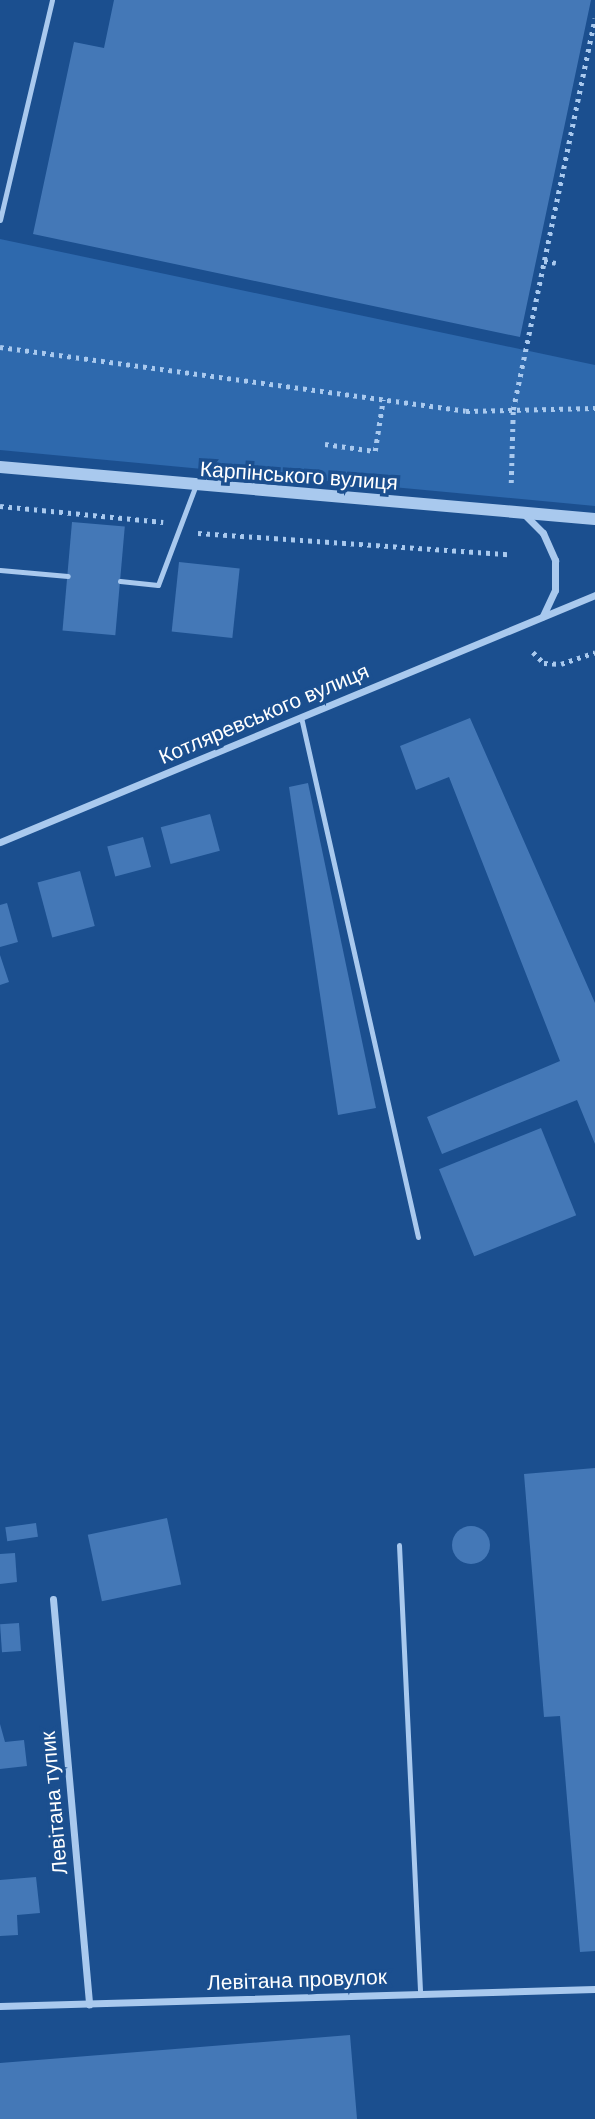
<!DOCTYPE html>
<html>
<head>
<meta charset="utf-8">
<style>
  body { margin:0 }
  #map { position:relative; width:595px; height:2119px; overflow:hidden; background:#1b4f8f; font-family:"DM Sans",sans-serif }
  div>[style] { position:absolute }
  .green>* { inset:0; background:#2e69ad }
  .building>* { inset:0; background:#4478b7; transform-origin:0 0 }
  .round { border-radius:50% }
  .path>* { height:4.5px; margin-top:-2.25px; transform-origin:0; background:repeating-linear-gradient(90deg,#a9c9ee 0 3.5px,transparent 0 8.5px) }
  .service>* { height:5px; margin:-2.5px; padding:0 2.5px; transform-origin:2.5px; border-radius:2.5px; background:#a9c9ee }
  .minor>* { height:7px; margin:-3.5px; padding:0 3.5px; transform-origin:3.5px; border-radius:3.5px; background:#a9c9ee }
  .tertiary>* { height:12px; margin:-6px; padding:0 6px; transform-origin:6px; border-radius:6px; background:#a9c9ee }
  span { translate:-50% -50%; white-space:nowrap; text-align:center; line-height:1.15; -webkit-text-stroke:7px #1b4f8f; paint-order:stroke }
  .street-label { font-size:21px; color:#fff }
</style>
</head>
<body>
<div id="map">
  <div class="green">
    <div style="clip-path:polygon(0 239px,595px 365px,595px 506px,0 450px)"></div>
  </div>
  <div class="building">
    <div style="clip-path:polygon(114px 0,591px 0,520px 337px,33px 234px,74px 42px,104px 48px)"></div>
    <div style="left:72px;top:522px;width:53px;height:109px;rotate:5deg"></div>
    <div style="left:179px;top:562px;width:61px;height:70px;rotate:6deg"></div>
    <div style="clip-path:polygon(470px 718px,595px 1003px,595px 1144px,577px 1100px,442px 1154px,427px 1117px,560px 1061px,449px 777px,416px 790px,400px 746px)"></div>
    <div style="clip-path:polygon(308px 783px,376px 1108px,338px 1115px,289px 787px)"></div>
    <div style="left:210px;top:814px;width:38px;height:51px;rotate:75deg"></div>
    <div style="left:143px;top:837px;width:31px;height:37px;rotate:75deg"></div>
    <div style="left:80px;top:871px;width:57px;height:44px;rotate:75deg"></div>
    <div style="clip-path:polygon(7px 903px,18px 942px,0 947px,0 905px)"></div>
    <div style="clip-path:polygon(0 955px,9px 982px,0 985px)"></div>
    <div style="left:541px;top:1128px;width:94px;height:110px;rotate:68deg"></div>
    <div style="clip-path:polygon(595px 1468px,595px 1951px,580px 1952px,560px 1716px,544px 1717px,524px 1474px)"></div>
    <div style="left:167px;top:1518px;width:68px;height:81px;rotate:78deg"></div>
    <div style="left:36px;top:1523px;width:14px;height:31px;rotate:82deg"></div>
    <div class="round" style="left:452px;top:1526px;width:38px;height:38px"></div>
    <div style="clip-path:polygon(15px 1553px,17px 1582px,0 1584px,0 1554px)"></div>
    <div style="left:19px;top:1623px;width:28px;height:19px;rotate:86deg"></div>
    <div style="clip-path:polygon(0 1724px,5px 1742px,24px 1740px,27px 1766px,0 1769px)"></div>
    <div style="clip-path:polygon(36px 1877px,40px 1913px,17px 1915px,18px 1935px,0 1936px,0 1880px)"></div>
    <div style="clip-path:polygon(350px 2035px,357px 2119px,0 2119px,0 2063px)"></div>
  </div>
  <div class="path">
    <div style="left:544px;top:261px;width:12px;rotate:9deg"></div>
    <div style="left:0;top:347px;width:470px;rotate:7.8deg"></div>
    <div style="left:466px;top:411px;width:129px;rotate:-1.3deg"></div>
    <div style="left:325px;top:444px;width:50px;rotate:8deg"></div>
    <div style="left:375px;top:451px;width:52px;rotate:-81.1deg"></div>
    <div style="left:511px;top:483px;width:73px;rotate:-88.4deg"></div>
    <div style="left:513px;top:410px;width:400px;rotate:-78.2deg"></div>
    <div style="left:0;top:506px;width:164px;rotate:5.6deg"></div>
    <div style="left:198px;top:533px;width:311px;rotate:3.9deg"></div>
    <div style="left:533px;top:652px;width:16px;rotate:45deg"></div>
    <div style="left:544px;top:663px;width:17px;rotate:3deg"></div>
    <div style="left:561px;top:664px;width:36px;rotate:-19deg"></div>
  </div>
  <div class="service">
    <div style="left:0;top:220px;width:226px;rotate:-76.7deg"></div>
    <div style="left:0;top:570px;width:68px;rotate:5deg"></div>
    <div style="left:120px;top:581px;width:38px;rotate:6deg"></div>
    <div style="left:158px;top:585px;width:105px;rotate:-69.3deg"></div>
    <div style="left:301px;top:717px;width:533px;rotate:77.32deg"></div>
    <div style="left:399px;top:1545px;width:449px;rotate:87.3deg"></div>
  </div>
  <div class="minor">
    <div style="left:526px;top:516px;width:24px;rotate:45deg"></div>
    <div style="left:543px;top:533px;width:30px;rotate:66deg"></div>
    <div style="left:555px;top:560px;width:30px;rotate:90deg"></div>
    <div style="left:555px;top:590px;width:29px;rotate:115deg"></div>
    <div style="left:0;top:842px;width:644px;rotate:-22.54deg"></div>
    <div style="left:53px;top:1599px;width:407px;rotate:84.9deg"></div>
    <div style="left:0;top:2006px;width:595px;rotate:-1.64deg"></div>
  </div>
  <div class="tertiary">
    <div style="left:0;top:467px;width:597px;rotate:4.99deg"></div>
  </div>
  <div class="street-label">
    <span style="left:299px;top:476px;rotate:4deg">Карпінського вулиця</span>
    <span style="left:264px;top:714px;rotate:-23deg">Котляревського вулиця</span>
    <span style="left:54px;top:1803px;rotate:-95deg">Левітана тупик</span>
    <span style="left:297px;top:1980px;rotate:-2deg">Левітана провулок</span>
  </div>
</div>
</body>
</html>
